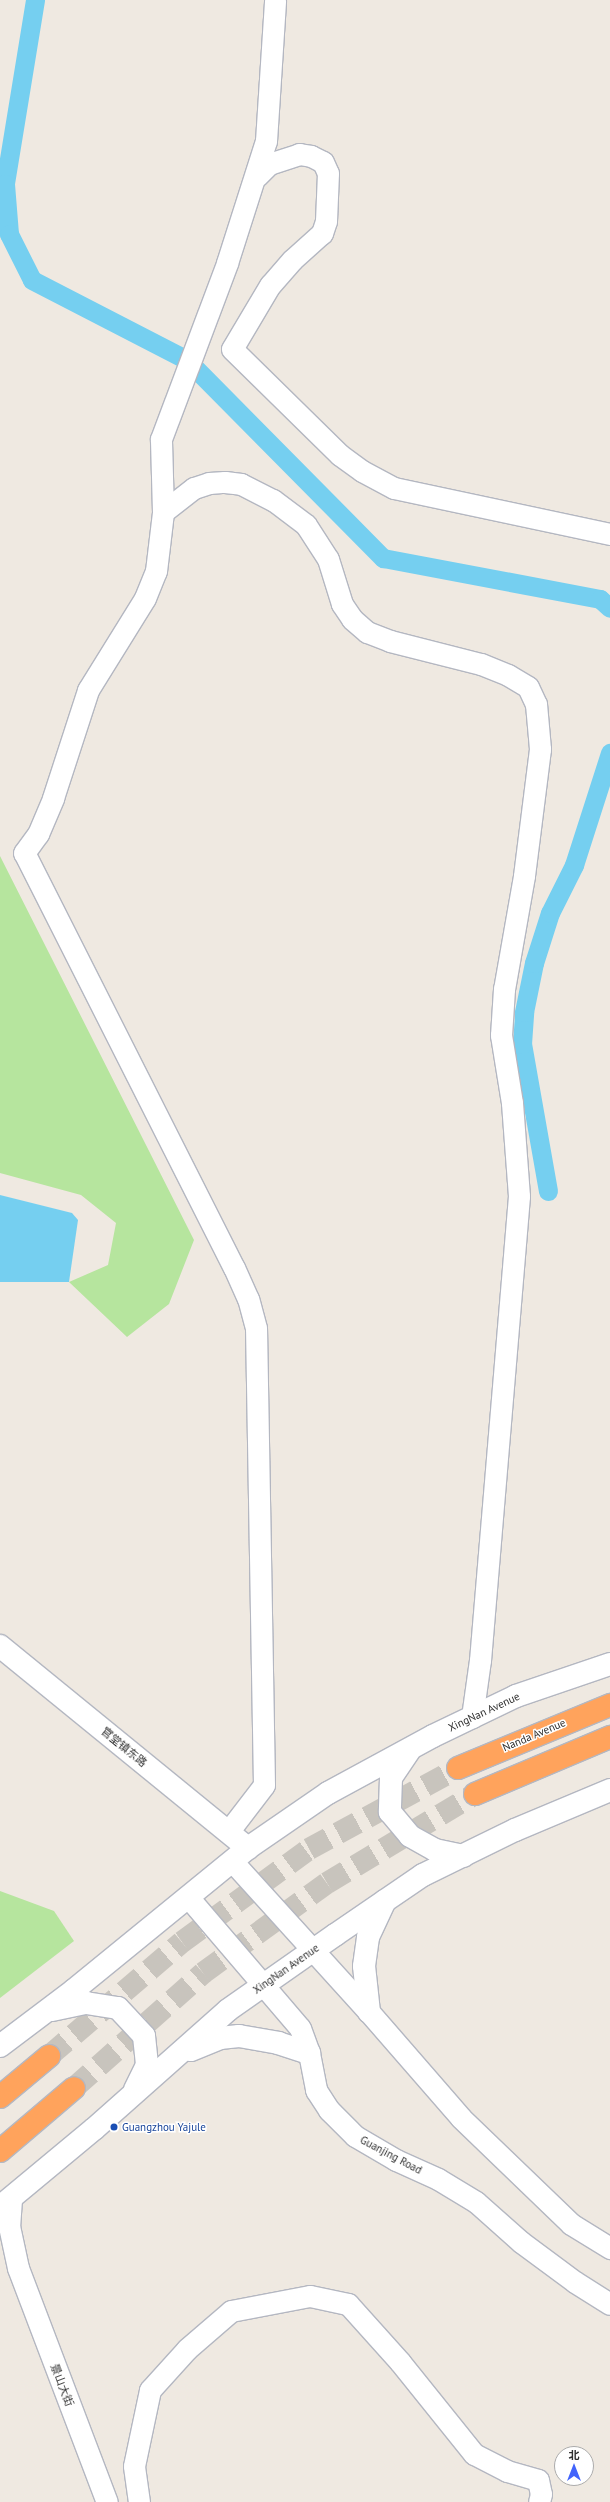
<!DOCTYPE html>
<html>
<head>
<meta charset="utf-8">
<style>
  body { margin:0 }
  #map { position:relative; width:610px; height:2502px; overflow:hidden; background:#efe9e1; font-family:"PT Sans","Noto Sans SC",sans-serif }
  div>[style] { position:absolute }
  .green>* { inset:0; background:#b6e59e }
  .water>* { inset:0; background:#75cff0 }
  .canal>* { height:19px; margin:-9.5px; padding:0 9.5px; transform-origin:9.5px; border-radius:9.5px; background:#75cff0 }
  .highway-tunnel>* { height:22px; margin-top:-11px; transform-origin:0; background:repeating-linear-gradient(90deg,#c8c4bd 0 22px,transparent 0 33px) }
  .roads { filter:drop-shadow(1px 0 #b4b7c1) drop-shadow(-1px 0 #b4b7c1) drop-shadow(0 1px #b4b7c1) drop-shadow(0 -1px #b4b7c1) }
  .street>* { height:21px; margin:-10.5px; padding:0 10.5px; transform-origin:10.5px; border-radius:10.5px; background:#fff }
  .secondary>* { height:22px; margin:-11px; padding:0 11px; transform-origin:11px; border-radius:11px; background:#fff }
  .highway>* { height:22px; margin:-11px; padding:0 11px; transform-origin:11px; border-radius:11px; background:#ffa35c }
  .dots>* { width:11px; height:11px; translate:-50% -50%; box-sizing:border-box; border:2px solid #fff; border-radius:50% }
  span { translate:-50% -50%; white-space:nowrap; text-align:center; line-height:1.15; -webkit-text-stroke:3px #fff; paint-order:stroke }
  .street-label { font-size:11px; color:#2e2e2e }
  .transit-label { font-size:11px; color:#164399 }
  .left { translate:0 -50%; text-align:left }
  .north { position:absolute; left:554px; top:2446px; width:40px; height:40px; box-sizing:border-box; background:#fff; border:1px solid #ababab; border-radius:50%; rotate:0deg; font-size:11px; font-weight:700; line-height:16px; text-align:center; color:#2e2e2e }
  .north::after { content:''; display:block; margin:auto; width:14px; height:18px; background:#4264fb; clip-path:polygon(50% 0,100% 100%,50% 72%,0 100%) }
</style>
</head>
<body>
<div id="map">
  <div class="green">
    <div style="clip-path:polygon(0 856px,194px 1240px,169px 1304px,127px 1337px,69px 1282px,108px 1265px,116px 1223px,81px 1195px,0 1173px)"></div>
    <div style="clip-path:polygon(0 1891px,54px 1911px,74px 1941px,0 1998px)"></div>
  </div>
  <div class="water">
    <div style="clip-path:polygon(0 1195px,72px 1213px,78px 1220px,69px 1282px,0 1282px)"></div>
  </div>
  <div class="canal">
    <div style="left:35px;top:0;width:186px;rotate:99.3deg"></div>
    <div style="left:5px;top:184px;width:50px;rotate:85.4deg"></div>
    <div style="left:9px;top:234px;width:51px;rotate:63.4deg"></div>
    <div style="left:32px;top:280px;width:174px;rotate:27.3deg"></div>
    <div style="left:187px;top:360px;width:279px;rotate:45.3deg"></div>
    <div style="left:383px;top:558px;width:221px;rotate:10.7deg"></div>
    <div style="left:600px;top:599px;width:13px;rotate:42deg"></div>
    <div style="left:548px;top:1191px;width:149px;rotate:-100deg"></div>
    <div style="left:522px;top:1044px;width:32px;rotate:-86deg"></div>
    <div style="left:524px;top:1012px;width:50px;rotate:-78.5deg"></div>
    <div style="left:534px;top:963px;width:52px;rotate:-72.3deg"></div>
    <div style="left:550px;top:913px;width:54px;rotate:-63.4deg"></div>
    <div style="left:574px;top:865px;width:118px;rotate:-72.2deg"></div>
  </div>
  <div class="highway-tunnel">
    <div style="left:49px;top:2056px;width:175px;rotate:-40.6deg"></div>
    <div style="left:182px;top:1942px;width:157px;rotate:-36.2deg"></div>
    <div style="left:309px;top:1849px;width:170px;rotate:-28.5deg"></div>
    <div style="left:74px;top:2088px;width:173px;rotate:-41.7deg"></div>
    <div style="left:203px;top:1973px;width:153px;rotate:-36deg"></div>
    <div style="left:327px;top:1883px;width:173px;rotate:-31deg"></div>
  </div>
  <div class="roads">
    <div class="street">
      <div style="left:257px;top:176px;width:17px;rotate:-45deg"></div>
      <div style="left:269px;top:164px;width:32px;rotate:-18deg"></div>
      <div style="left:299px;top:154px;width:12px;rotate:9deg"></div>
      <div style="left:311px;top:156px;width:13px;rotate:27deg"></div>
      <div style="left:323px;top:162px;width:12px;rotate:66deg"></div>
      <div style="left:328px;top:173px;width:48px;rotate:92.4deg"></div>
      <div style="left:326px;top:221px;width:13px;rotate:108deg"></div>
      <div style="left:322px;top:233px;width:40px;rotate:138deg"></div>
      <div style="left:292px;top:260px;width:33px;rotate:131deg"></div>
      <div style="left:270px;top:285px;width:74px;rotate:120.7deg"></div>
      <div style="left:232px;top:349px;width:151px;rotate:44.5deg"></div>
      <div style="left:340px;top:455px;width:27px;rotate:36deg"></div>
      <div style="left:362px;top:471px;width:36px;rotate:28deg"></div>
      <div style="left:394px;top:488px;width:221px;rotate:12deg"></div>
      <div style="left:163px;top:512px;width:39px;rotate:-38deg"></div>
      <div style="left:194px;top:488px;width:16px;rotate:-18deg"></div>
      <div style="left:209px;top:483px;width:16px;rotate:-4deg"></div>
      <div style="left:225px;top:482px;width:16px;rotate:7deg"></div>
      <div style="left:241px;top:484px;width:36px;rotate:27deg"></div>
      <div style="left:273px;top:500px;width:41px;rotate:37.1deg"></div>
      <div style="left:306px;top:525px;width:40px;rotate:57.1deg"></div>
      <div style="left:328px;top:559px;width:47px;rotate:72.7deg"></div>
      <div style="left:342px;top:604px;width:18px;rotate:56deg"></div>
      <div style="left:352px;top:619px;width:20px;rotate:41deg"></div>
      <div style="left:367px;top:632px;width:25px;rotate:21deg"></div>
      <div style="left:390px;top:641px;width:94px;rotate:14.2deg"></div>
      <div style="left:481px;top:664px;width:29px;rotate:22deg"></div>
      <div style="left:508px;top:675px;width:23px;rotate:31deg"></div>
      <div style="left:528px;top:687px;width:19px;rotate:65deg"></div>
      <div style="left:536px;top:704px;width:45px;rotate:84.9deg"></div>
      <div style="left:540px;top:749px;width:128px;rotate:97.2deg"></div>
      <div style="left:524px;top:876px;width:115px;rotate:100deg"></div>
      <div style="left:504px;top:989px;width:46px;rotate:93.7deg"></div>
      <div style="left:501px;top:1035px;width:69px;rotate:80.8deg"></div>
      <div style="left:512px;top:1103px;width:93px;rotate:85.7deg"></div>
      <div style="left:519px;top:1196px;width:466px;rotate:94.8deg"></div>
      <div style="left:480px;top:1660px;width:58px;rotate:98deg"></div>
      <div style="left:228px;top:1832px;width:59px;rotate:-52.5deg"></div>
      <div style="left:264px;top:1785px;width:457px;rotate:-91deg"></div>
      <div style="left:256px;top:1328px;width:30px;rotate:-105deg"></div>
      <div style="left:248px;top:1299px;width:34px;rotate:-114deg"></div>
      <div style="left:234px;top:1268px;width:465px;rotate:-116.8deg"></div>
      <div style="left:24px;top:853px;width:24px;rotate:-54deg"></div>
      <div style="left:38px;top:834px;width:39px;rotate:-67deg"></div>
      <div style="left:53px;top:798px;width:114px;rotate:-72deg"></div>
      <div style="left:88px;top:690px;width:108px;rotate:-58.2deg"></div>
      <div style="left:145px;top:598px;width:29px;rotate:-68deg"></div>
      <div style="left:156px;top:571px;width:59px;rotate:-83.2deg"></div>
      <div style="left:163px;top:512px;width:73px;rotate:-91.6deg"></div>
      <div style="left:161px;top:439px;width:188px;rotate:-69.4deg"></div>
      <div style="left:227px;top:263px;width:128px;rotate:-72.3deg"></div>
      <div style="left:266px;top:141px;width:141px;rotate:-86.3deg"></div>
      <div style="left:232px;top:1861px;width:204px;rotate:47.8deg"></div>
      <div style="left:369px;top:2012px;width:140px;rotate:49deg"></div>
      <div style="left:461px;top:2118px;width:153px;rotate:43.9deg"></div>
      <div style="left:571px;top:2224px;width:46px;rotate:31.6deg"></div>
      <div style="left:188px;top:1897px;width:172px;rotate:49.5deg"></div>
      <div style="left:300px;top:2028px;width:27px;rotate:70deg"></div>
      <div style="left:309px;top:2053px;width:38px;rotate:79deg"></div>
      <div style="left:316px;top:2090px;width:24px;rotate:57deg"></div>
      <div style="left:329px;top:2110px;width:37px;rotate:45deg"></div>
      <div style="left:355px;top:2136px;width:48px;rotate:30.3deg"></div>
      <div style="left:396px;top:2160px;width:46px;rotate:24.3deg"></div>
      <div style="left:438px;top:2179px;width:44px;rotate:31.2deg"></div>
      <div style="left:476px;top:2202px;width:60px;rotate:41.6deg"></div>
      <div style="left:521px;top:2242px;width:67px;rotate:36.5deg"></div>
      <div style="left:575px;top:2282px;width:41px;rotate:32.2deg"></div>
      <div style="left:11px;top:2199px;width:27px;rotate:94deg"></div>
      <div style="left:9px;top:2226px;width:43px;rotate:77.9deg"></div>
      <div style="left:18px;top:2268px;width:250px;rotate:69.2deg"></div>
      <div style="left:139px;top:2502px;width:36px;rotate:-98deg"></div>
      <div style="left:134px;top:2466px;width:78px;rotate:-78.1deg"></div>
      <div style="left:150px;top:2390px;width:55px;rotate:-47.9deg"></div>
      <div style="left:187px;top:2349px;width:58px;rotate:-40.8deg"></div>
      <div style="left:231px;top:2311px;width:80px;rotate:-10.8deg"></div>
      <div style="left:310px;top:2296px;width:39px;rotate:12deg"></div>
      <div style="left:348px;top:2304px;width:78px;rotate:48.1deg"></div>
      <div style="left:400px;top:2362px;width:118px;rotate:51.2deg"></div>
      <div style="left:474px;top:2454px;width:37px;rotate:27deg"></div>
      <div style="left:507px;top:2471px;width:32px;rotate:16deg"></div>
      <div style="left:538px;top:2480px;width:14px;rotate:78deg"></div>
      <div style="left:541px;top:2494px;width:8px;rotate:104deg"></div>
    </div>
    <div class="secondary">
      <div style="left:0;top:1646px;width:320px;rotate:39.2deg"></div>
      <div style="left:409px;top:1751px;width:32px;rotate:124deg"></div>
      <div style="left:391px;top:1778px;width:34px;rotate:92deg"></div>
      <div style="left:390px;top:1812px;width:31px;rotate:50deg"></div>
      <div style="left:410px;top:1836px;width:29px;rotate:29deg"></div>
      <div style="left:435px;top:1850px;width:29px;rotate:12deg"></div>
      <div style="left:52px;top:2010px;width:35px;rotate:-12deg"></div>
      <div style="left:86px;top:2003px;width:32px;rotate:9deg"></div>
      <div style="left:118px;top:2008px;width:38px;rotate:47deg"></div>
      <div style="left:144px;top:2036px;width:29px;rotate:84deg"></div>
      <div style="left:147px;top:2065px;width:28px;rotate:116deg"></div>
      <div style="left:369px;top:2012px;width:46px;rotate:-96.2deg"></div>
      <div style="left:364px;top:1966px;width:29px;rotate:-82deg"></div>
      <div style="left:368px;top:1937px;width:40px;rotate:-65deg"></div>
      <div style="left:0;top:2046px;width:93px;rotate:-37.1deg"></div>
      <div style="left:74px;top:1990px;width:225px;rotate:-39.2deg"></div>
      <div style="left:248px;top:1848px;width:97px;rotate:-34.5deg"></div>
      <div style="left:328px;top:1793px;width:119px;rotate:-28.5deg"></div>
      <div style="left:433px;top:1736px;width:92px;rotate:-25.7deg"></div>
      <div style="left:516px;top:1696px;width:99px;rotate:-18.8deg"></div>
      <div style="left:191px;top:2050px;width:31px;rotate:-22deg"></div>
      <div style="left:220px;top:2038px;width:19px;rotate:-6deg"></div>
      <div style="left:239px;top:2036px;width:40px;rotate:10deg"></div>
      <div style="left:278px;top:2043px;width:33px;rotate:18deg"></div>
      <div style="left:0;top:2207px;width:122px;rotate:-39.7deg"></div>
      <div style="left:94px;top:2129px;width:179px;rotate:-41.6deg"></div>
      <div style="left:228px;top:2010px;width:131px;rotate:-35deg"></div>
      <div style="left:335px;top:1935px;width:107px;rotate:-34.3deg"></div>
      <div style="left:423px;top:1875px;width:102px;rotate:-26.1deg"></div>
      <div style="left:515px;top:1830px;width:103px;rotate:-22.8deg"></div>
    </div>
    <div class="highway">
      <div style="left:458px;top:1768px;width:165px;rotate:-22.5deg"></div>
      <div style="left:475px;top:1794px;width:147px;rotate:-22.9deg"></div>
      <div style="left:0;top:2097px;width:64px;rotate:-39.9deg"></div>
      <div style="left:0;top:2151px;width:97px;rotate:-40.4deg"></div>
    </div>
  </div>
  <div class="dots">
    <div style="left:114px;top:2127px;background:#1a4fb4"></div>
  </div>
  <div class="street-label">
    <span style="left:484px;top:1712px;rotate:-25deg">XingNan Avenue</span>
    <span style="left:534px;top:1735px;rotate:-23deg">Nanda Avenue</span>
    <span style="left:124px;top:1747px;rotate:39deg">官堂镇东路</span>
    <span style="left:286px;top:1969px;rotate:-35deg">XingNan Avenue</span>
    <span style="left:391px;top:2155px;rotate:28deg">Guanjing Road</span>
    <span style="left:62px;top:2385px;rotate:69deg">景山大街</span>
  </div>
  <div class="transit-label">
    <span class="left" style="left:122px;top:2127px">Guangzhou Yajule</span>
  </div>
  <div class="north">北</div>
</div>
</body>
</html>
